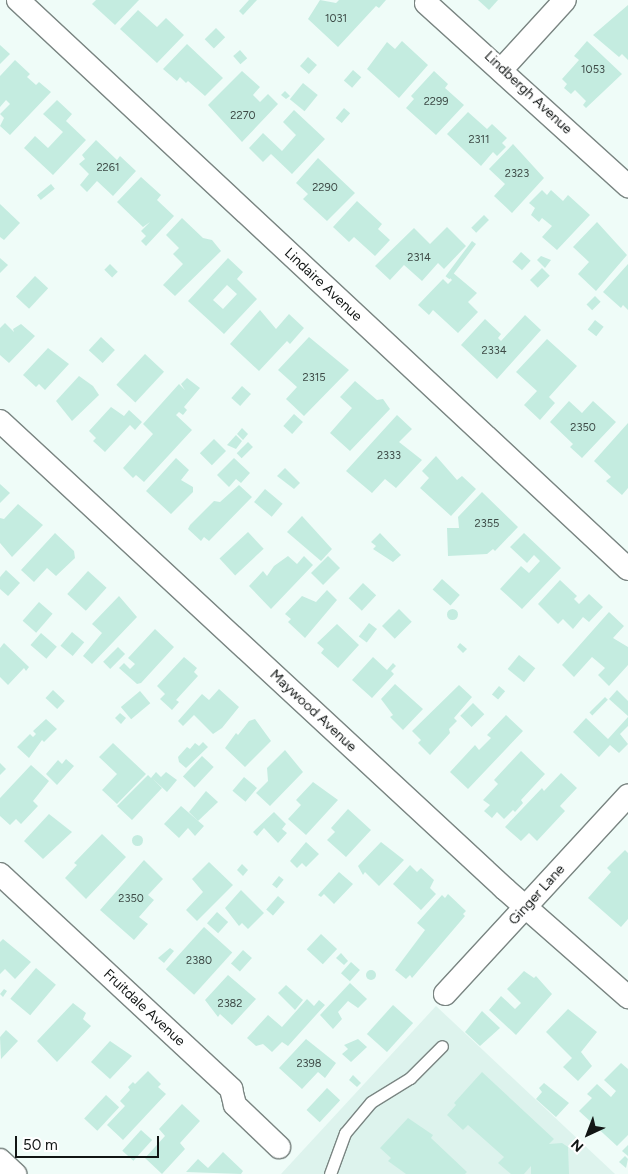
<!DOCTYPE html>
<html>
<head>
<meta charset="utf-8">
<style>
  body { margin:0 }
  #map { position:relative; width:628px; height:1174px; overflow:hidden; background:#effcf8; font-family:Figtree,sans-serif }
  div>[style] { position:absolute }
  .built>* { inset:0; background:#ddf3ed }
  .building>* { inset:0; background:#c4ece0; transform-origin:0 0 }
  .round { border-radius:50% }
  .roads { filter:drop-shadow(1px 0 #7a8582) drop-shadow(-1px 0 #7a8582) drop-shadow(0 1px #7a8582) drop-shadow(0 -1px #7a8582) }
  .lane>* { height:11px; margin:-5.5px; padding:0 5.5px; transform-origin:5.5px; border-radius:5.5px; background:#fff }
  .street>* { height:22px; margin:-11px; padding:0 11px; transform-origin:11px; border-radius:11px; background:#fff }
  span { translate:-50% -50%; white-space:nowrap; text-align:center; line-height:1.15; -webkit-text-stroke:5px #fff; paint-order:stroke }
  .number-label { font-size:11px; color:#3e4b47 }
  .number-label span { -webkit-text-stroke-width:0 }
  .street-label { font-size:14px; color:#111514 }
  .north { position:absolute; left:563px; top:1109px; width:50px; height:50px; -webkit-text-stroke:4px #fff; paint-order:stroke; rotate:223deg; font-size:14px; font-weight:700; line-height:20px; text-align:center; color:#111514 }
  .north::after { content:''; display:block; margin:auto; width:18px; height:22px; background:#111514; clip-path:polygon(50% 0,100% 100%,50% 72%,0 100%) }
  .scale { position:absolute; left:15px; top:1136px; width:144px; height:22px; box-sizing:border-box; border:2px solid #111514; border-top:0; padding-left:6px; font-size:15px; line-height:18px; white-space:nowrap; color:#111514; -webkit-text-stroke:4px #fff; paint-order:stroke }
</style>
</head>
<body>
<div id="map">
  <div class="built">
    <div style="clip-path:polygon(436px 1006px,615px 1174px,281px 1174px)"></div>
  </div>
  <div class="building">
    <div style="clip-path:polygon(96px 0,139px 0,115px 25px,92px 4px)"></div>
    <div style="clip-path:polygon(249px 0,257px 0,243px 15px,239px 11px)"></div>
    <div style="clip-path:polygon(320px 0,336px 3px,339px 0,386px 0,379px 8px,376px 6px,338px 47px,308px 19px)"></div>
    <div style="clip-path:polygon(478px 0,498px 0,489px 10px)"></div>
    <div style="clip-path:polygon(628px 5px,628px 60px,622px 54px,619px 57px,593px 35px)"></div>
    <div style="clip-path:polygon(138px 10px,157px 27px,166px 18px,184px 35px,157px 63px,120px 29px)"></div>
    <div style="left:216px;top:28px;width:13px;height:16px;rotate:45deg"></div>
    <div style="clip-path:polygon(402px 41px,428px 65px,399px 98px,367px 69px,387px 42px,395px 49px)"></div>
    <div style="clip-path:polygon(587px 41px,622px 74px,586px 108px,583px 105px,586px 101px,575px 90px,571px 94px,564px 88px,567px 84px,562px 79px,579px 60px,574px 56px)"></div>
    <div style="clip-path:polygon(187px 44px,223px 78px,205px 96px,188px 81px,186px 83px,180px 77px,177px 81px,163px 69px)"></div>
    <div style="clip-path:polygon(0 45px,10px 54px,0 64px)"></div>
    <div style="left:240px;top:50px;width:11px;height:9px;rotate:49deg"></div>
    <div style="left:308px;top:57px;width:12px;height:12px;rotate:42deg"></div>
    <div style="clip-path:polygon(15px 60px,30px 74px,27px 77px,36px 85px,39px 82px,51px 92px,10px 135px,0 126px,4px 118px,0 114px,10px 104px,6px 100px,0 107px,0 76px)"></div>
    <div style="left:353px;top:70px;width:11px;height:14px;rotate:41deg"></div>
    <div style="clip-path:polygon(242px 71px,260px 87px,253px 95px,260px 102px,268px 94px,278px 104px,242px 142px,208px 105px)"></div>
    <div style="clip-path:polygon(434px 71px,448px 84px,445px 88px,464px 105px,436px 135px,406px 108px,414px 99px,411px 96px)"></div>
    <div style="left:303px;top:83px;width:19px;height:21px;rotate:39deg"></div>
    <div style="clip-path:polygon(285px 91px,290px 96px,286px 99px,281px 95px)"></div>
    <div style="clip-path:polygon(57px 100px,72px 114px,66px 121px,86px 140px,53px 175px,24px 148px,35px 136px,48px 148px,63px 132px,43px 114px)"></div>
    <div style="left:344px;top:108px;width:8px;height:13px;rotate:40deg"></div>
    <div style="clip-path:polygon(294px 110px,325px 139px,292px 174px,271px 154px,263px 162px,249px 148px,263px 133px,282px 151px,296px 135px,283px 122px)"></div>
    <div style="clip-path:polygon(468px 112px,487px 129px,492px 124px,507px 138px,502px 143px,506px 147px,497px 156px,493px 152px,481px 166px,447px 134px)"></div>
    <div style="clip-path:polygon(96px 140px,117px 160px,120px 156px,136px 171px,113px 196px,97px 181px,87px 192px,80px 185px,89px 174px,79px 164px,85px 159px,82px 155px)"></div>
    <div style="clip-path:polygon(513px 144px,544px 178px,512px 213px,494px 196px,505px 184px,489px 169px)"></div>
    <div style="clip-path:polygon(318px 158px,355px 193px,327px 221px,303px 199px,308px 194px,296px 183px)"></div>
    <div style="clip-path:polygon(141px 177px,161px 195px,157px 200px,174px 216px,146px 246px,141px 241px,146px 236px,141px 231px,150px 222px,143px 227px,117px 202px)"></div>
    <div style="left:51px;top:184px;width:6px;height:18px;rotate:51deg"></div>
    <div style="clip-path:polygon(542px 190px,547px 195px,551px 190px,563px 201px,568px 195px,590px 215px,557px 250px,542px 237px,552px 226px,542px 218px,539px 222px,531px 215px,535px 208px,529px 203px)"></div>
    <div style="clip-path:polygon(357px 201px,382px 224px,378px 229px,390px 240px,375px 256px,354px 237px,349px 242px,333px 227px)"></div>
    <div style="clip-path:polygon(0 204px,20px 223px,4px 240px,0 237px)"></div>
    <div style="left:484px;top:215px;width:7px;height:18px;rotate:45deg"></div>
    <div style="clip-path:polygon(182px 218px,203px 238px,212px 240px,221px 251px,175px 296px,163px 285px,183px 264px,173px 254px,179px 248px,166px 235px)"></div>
    <div style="clip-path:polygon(597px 222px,627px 255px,596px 291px,578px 274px,589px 262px,573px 247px)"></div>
    <div style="clip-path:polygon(447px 227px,466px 246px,444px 269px,438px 263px,422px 281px,404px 265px,390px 280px,375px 266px,414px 228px,430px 244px)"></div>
    <div style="left:472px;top:241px;width:5px;height:44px;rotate:37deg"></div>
    <div style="left:521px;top:252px;width:13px;height:13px;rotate:42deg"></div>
    <div style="clip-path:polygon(541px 256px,551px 260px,545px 268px,537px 260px)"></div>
    <div style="clip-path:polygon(0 258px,8px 265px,0 273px)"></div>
    <div style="clip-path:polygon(evenodd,228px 258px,243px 272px,237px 279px,257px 299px,224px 334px,188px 301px,228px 258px,227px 285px,237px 294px,223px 309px,213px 300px,227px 285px)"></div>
    <div style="left:110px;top:264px;width:11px;height:8px;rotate:45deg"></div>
    <div style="clip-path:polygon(628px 264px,628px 310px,623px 305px,621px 308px,603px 292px)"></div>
    <div style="left:542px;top:268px;width:11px;height:17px;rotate:45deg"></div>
    <div style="clip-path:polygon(452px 272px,477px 293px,468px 302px,478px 312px,458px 333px,433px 310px,429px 315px,418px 305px,443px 279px,448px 284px,452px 280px,448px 276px)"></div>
    <div style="left:35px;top:276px;width:18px;height:28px;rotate:43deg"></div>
    <div style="left:595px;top:296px;width:8px;height:12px;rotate:45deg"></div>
    <div style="clip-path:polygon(260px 310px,276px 329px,289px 314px,304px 328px,290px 344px,287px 341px,259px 371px,230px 344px)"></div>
    <div style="clip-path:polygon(525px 315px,541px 330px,497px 379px,461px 345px,485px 319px,501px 334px,498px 338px,501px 341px)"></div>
    <div style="left:595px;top:320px;width:11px;height:12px;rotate:38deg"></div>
    <div style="clip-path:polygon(5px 323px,14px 332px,13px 329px,21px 324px,35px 336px,9px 363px,0 355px,0 328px)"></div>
    <div style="left:101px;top:337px;width:19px;height:18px;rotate:43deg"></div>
    <div style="clip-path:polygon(309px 337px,349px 370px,304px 416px,286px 399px,297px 387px,278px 370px)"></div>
    <div style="clip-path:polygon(547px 339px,577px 366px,549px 397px,555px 403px,540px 420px,524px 405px,537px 391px,516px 372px)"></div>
    <div style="clip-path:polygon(48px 348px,69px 364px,45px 390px,39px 384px,36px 387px,23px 375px)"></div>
    <div style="left:145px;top:354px;width:26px;height:42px;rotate:43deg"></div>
    <div style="clip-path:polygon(79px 376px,93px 386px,99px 395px,72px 421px,56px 401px)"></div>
    <div style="clip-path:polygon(187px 378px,200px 388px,184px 407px,187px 410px,183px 415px,179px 412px,176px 415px,192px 430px,144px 482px,136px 475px,133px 478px,123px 468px,153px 434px,143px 424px,179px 384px,185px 390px,181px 384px)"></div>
    <div style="clip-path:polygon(355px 381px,377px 400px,383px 399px,390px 409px,350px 451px,330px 433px,352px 408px,340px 397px)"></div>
    <div style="left:242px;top:386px;width:12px;height:16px;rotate:42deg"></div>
    <div style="clip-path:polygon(569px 401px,582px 413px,593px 401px,616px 422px,582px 458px,570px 447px,573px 444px,550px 422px)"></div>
    <div style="clip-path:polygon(111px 407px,124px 416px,129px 410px,142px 422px,135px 430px,130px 425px,105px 452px,93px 441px,96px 438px,89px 431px)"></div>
    <div style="left:294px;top:414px;width:12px;height:16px;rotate:42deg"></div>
    <div style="clip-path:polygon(397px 415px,412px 429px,399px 442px,422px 460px,396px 488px,385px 479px,372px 493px,346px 471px)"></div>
    <div style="clip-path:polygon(628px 423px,628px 488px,622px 495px,606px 481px,611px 477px,594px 461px)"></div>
    <div style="clip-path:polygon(242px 428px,248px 434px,243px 440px,237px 434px)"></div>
    <div style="clip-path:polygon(236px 435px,242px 441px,236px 449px,227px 445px)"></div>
    <div style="left:214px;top:439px;width:17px;height:20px;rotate:45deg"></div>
    <div style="left:248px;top:442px;width:7px;height:16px;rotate:45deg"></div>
    <div style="clip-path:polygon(436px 456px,457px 480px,462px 476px,476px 489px,451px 516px,420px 488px,429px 478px,422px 471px)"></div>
    <div style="clip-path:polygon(176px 458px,189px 470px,181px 480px,193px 487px,193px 492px,171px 514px,146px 491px)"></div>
    <div style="clip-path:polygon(234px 458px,250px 473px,241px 483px,236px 479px,229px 487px,217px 475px)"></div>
    <div style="clip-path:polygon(285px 468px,300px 483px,294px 489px,277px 476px)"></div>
    <div style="clip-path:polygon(0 484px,10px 493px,0 503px)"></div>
    <div style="clip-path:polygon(239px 485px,252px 497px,209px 541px,204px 537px,201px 541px,188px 529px,190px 525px,214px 501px,220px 502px)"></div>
    <div style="left:265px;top:489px;width:23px;height:17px;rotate:40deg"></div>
    <div style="clip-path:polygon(482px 492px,518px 527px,495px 551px,493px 549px,487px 554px,448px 556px,447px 528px,459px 528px,458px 517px)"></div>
    <div style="clip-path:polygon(18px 504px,43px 525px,12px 557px,0 543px,0 518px,4px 519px)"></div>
    <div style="clip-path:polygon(302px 516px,332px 549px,321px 561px,287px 532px)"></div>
    <div style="left:248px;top:532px;width:23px;height:39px;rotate:47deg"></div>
    <div style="clip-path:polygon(55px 533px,74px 551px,75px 558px,56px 576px,47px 568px,34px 582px,21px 570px)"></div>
    <div style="clip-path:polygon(380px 533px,401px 555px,393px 562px,373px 549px,376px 546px,371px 542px)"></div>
    <div style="clip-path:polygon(524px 533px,561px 568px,522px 609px,500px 589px,521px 566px,529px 573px,540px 561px,534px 555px,527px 563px,510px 547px)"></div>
    <div style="clip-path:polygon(288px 556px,297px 564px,304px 556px,313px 565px,271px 609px,249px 586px,263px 571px,267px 576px,274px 566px)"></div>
    <div style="left:328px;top:556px;width:17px;height:24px;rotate:45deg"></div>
    <div style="clip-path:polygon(6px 570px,20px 583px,8px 596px,0 589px,0 577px)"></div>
    <div style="left:88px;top:571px;width:25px;height:31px;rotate:42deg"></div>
    <div style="left:442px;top:579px;width:24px;height:14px;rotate:42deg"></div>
    <div style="clip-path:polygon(560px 580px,577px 596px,574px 599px,579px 604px,589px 594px,603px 607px,589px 622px,583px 617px,573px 629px,563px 619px,558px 624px,538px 604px)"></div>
    <div style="left:363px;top:583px;width:18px;height:21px;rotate:43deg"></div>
    <div style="clip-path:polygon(327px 590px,337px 600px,305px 638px,288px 622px,291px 619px,285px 614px,302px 596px,316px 602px)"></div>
    <div style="clip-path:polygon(119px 596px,137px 617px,92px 664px,83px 656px,102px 633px,92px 624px)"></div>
    <div style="left:39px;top:602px;width:18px;height:25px;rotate:41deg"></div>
    <div class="round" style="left:446.5px;top:608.5px;width:11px;height:11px"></div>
    <div style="left:399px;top:609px;width:18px;height:24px;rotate:45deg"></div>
    <div style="clip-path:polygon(609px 612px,624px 626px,613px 638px,628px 647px,628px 665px,609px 686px,598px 675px,605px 668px,592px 657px,574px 677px,562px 665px)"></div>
    <div style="left:369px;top:623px;width:10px;height:17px;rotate:37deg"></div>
    <div style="clip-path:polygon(337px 624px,359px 645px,338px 668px,321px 653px,324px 649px,317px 643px)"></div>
    <div style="clip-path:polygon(155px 629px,174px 647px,141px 683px,137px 684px,119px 668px,124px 663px,130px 669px,135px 664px,128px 658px)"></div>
    <div style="left:72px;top:632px;width:16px;height:18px;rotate:40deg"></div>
    <div style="left:41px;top:633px;width:21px;height:16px;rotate:41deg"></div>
    <div style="clip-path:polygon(4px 643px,29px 667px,26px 671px,24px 668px,8px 685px,0 677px,0 648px)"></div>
    <div style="clip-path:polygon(460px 643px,467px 649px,463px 653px,457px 647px)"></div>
    <div style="left:118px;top:647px;width:10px;height:21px;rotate:45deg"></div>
    <div style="left:519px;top:655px;width:21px;height:18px;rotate:39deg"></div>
    <div style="clip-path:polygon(184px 657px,197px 668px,194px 672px,198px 676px,176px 700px,179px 702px,172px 710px,160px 699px,165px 694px,157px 686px)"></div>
    <div style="clip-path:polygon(373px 657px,387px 670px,393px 663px,396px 666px,391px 671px,394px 674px,372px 698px,352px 680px)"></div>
    <div style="clip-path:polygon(395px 684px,423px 709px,403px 730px,390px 717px,393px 715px,381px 699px)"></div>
    <div style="clip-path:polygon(459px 685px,472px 697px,454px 718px,457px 721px,449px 729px,450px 733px,430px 755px,418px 743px,421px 740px,412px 731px)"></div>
    <div style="left:499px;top:686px;width:8px;height:11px;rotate:40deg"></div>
    <div style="clip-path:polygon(219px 689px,239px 707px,222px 728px,213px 734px,194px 715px,183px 726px,178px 721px,202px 694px,209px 700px)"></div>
    <div style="left:53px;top:690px;width:16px;height:11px;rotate:43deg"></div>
    <div style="clip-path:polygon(617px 690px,628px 701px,628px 716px,609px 699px)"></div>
    <div style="left:140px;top:691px;width:16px;height:25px;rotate:50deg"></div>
    <div style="left:605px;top:697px;width:4px;height:22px;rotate:45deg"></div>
    <div style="left:473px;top:703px;width:16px;height:18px;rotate:45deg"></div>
    <div style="clip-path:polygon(120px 713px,126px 718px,121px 724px,115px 718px)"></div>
    <div style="clip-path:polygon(506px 715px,523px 731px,468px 789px,450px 772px,475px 745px,479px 750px,491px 738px,487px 735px)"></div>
    <div style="clip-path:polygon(628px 717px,628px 726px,620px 734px,628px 744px,619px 753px,610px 745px,599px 757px,573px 732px,586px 718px,608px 739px)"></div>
    <div style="clip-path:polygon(46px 719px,57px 729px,44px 742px,42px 740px,29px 758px,17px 747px,30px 734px,33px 737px,36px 734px,33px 731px)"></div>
    <div style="clip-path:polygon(255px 719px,271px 741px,245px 767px,225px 748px,236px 733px,238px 735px,249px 721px)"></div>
    <div style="clip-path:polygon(203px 742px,208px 747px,186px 768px,179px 762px,178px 757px,187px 747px,190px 749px,195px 743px,199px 746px)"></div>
    <div style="clip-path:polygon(113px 743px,146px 774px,117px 804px,102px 790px,117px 774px,99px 757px)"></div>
    <div style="clip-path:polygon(285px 750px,303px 772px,270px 806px,256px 793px,268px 781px,267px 768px)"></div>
    <div style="clip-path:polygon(521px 751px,545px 774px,521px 800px,523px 803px,515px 812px,513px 810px,504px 819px,497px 812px,492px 818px,484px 811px,490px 805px,483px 800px,498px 784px,494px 780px)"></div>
    <div style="left:202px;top:756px;width:16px;height:28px;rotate:43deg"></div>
    <div style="clip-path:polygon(66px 759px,74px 766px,57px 785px,46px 774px,58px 760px,62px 764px)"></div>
    <div style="clip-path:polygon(0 763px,6px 769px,0 775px)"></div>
    <div style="clip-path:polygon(31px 765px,49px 781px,33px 801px,38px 806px,21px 824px,16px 819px,10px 825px,0 816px,0 798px)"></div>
    <div style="clip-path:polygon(156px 772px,161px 777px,166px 772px,177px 780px,167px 792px,153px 779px,162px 788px,132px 820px,117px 806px,148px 775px,151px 778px)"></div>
    <div style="clip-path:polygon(561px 773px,577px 788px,560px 806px,565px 811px,537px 841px,529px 833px,521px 841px,505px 827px,542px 788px,544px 791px)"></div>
    <div style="left:244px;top:777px;width:17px;height:18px;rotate:40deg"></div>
    <div style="clip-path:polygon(313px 782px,338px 800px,306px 835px,288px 819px,301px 805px,296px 800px)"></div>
    <div style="clip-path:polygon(206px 791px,218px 802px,198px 821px,189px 812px)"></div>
    <div style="clip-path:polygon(181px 806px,204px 826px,195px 836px,188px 828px,179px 838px,164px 824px)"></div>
    <div style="clip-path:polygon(348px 809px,371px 830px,346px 857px,327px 840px,335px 832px,331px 828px)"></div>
    <div style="clip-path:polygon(274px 812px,286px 824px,282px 829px,287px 833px,278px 843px,264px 828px,257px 836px,253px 832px)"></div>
    <div style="clip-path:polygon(49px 814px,72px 832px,43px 859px,24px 841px)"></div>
    <div style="clip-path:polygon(102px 834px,126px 857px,86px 899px,65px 878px,77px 865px,74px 863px)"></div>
    <div class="round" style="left:131.5px;top:834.5px;width:11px;height:11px"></div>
    <div style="clip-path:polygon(306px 842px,319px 854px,306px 867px,302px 863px,297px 868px,290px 861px)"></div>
    <div style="clip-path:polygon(381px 842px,404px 860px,379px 886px,365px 872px,363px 875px,358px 866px)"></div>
    <div style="clip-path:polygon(625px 850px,628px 853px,628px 919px,621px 927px,588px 898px,611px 872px,607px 868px)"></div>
    <div style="clip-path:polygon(144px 860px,163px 879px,148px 895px,154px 900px,139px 917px,148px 924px,134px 940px,100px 910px)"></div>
    <div style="clip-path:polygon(209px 862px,233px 885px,197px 921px,186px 910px,203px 892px,192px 879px)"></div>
    <div style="clip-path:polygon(242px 864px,248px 870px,243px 876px,237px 870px)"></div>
    <div style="clip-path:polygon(410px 865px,417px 872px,421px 868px,434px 880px,430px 888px,436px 894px,421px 910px,393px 884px)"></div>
    <div style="clip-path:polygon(339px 872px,353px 884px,334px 904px,324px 894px,321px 897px,318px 895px)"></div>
    <div style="left:279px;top:876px;width:6px;height:11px;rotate:39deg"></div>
    <div style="clip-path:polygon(241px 890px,264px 913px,248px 929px,242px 923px,239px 926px,225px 908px)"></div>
    <div style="clip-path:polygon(448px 894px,466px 911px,463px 914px,465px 916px,412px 978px,410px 975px,406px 979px,395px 970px,425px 930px,417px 923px,442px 895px,445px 898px)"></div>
    <div style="left:278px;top:896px;width:9px;height:18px;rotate:41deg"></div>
    <div style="left:217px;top:912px;width:15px;height:15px;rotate:42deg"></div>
    <div style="left:204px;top:927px;width:38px;height:57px;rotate:42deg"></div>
    <div style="left:321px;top:934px;width:22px;height:21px;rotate:43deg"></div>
    <div style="clip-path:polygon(3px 939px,31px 962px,15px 979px,5px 969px,0 974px,0 942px)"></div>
    <div style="clip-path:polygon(170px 948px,174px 951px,164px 963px,158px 958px)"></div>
    <div style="left:243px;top:950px;width:12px;height:18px;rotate:42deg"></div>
    <div style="clip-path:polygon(341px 953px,348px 961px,344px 965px,336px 958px)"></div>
    <div style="left:351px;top:962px;width:12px;height:15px;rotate:42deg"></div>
    <div style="left:36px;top:968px;width:26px;height:40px;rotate:40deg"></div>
    <div class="round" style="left:366px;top:970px;width:10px;height:10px"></div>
    <div style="clip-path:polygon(524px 971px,534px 978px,536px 976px,552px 994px,516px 1035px,489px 1010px,501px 996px,515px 1009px,521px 1003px,507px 989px)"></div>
    <div style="clip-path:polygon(228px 975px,256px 999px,232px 1025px,220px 1014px,218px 1017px,205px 1000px)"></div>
    <div style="clip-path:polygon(350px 983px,367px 999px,358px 1008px,348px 1001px,338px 1012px,342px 1019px,333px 1029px,320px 1015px)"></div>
    <div style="clip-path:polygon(286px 985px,303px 1000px,295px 1010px,278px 993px)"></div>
    <div style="clip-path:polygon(4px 989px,7px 991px,3px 997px,0 994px)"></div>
    <div style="clip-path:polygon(307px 999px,314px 1006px,319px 1000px,325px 1005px,288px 1046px,282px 1042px,272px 1052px,263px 1044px,256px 1046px,247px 1038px,268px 1015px,282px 1027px)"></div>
    <div style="clip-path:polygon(73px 1003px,86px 1013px,83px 1019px,91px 1026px,57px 1062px,37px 1041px)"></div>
    <div style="left:393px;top:1005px;width:27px;height:39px;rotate:42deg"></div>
    <div style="clip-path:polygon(568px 1009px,597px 1032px,581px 1052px,592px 1066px,578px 1081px,563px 1067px,572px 1058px,546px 1032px)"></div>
    <div style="clip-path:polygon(482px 1011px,500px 1028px,480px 1046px,465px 1032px)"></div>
    <div style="clip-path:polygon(6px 1030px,18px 1041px,1px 1059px,0 1037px)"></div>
    <div style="clip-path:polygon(306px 1039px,336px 1063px,325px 1078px,318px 1072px,302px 1089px,279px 1068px)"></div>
    <div style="clip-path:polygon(358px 1039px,367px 1047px,351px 1062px,342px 1054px,348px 1049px,344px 1045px)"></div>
    <div style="clip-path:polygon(110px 1041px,132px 1056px,110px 1079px,91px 1062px)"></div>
    <div style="clip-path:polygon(621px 1063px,628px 1069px,628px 1135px,617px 1146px,579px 1111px,592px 1098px,587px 1094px,597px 1084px,611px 1097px,616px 1091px,604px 1080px)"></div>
    <div style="clip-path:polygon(148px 1071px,161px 1084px,158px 1087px,166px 1094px,123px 1140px,107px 1125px,125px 1106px,120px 1101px,130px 1090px,128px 1087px,133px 1082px,135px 1084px)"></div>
    <div style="clip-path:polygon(482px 1072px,554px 1139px,549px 1144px,562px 1143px,568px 1147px,569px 1174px,531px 1174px,531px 1166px,524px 1174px,511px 1174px,498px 1163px,504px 1157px,468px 1125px,463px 1130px,447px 1115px,456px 1105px,454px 1103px)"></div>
    <div style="clip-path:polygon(353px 1075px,361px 1083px,357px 1087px,349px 1080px)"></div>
    <div style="clip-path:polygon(544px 1083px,569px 1103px,556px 1117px,536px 1099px,542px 1092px,539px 1088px)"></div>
    <div style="left:327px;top:1088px;width:18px;height:30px;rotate:43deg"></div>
    <div style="left:106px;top:1095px;width:18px;height:32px;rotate:43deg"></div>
    <div style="clip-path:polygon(182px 1104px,200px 1121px,180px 1143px,185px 1149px,162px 1174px,145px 1158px,165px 1136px,159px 1129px)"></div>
    <div style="clip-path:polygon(408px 1118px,433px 1135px,431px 1138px,467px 1172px,465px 1174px,406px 1174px,388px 1161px,391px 1158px,380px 1148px)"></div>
    <div style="left:141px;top:1130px;width:15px;height:28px;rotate:42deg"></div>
    <div style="clip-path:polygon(628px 1145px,628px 1156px,622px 1151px)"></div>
    <div style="clip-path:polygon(223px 1152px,243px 1171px,241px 1174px,186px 1172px,198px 1159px,208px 1168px)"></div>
    <div style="clip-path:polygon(625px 1156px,628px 1159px,626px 1168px,619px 1162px)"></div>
  </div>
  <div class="roads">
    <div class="lane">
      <div style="left:330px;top:1174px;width:44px;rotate:-69.9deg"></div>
      <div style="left:345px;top:1133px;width:40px;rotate:-50deg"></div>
      <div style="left:371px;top:1102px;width:46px;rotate:-31.6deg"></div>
      <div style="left:410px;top:1078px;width:45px;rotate:-45deg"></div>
    </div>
    <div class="street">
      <div style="left:18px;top:0;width:834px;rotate:43.01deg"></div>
      <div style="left:426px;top:3px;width:273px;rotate:42.2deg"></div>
      <div style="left:502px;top:69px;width:93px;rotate:-47.6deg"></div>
      <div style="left:0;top:421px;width:689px;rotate:42.82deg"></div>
      <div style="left:505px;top:889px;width:164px;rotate:41.3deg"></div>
      <div style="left:0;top:874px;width:316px;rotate:42.9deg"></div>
      <div style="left:231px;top:1089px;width:16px;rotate:76deg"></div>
      <div style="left:235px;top:1105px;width:61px;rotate:43.7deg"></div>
      <div style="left:445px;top:994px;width:270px;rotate:-47.3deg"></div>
      <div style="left:0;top:1160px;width:21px;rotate:43deg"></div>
    </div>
  </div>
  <div class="number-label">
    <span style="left:336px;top:19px">1031</span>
    <span style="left:593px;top:70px">1053</span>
    <span style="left:436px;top:102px">2299</span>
    <span style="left:243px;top:116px">2270</span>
    <span style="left:479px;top:140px">2311</span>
    <span style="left:108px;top:168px">2261</span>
    <span style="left:517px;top:174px">2323</span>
    <span style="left:325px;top:188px">2290</span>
    <span style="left:419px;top:258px">2314</span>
    <span style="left:494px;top:351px">2334</span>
    <span style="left:314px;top:378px">2315</span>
    <span style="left:583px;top:428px">2350</span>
    <span style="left:389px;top:456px">2333</span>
    <span style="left:487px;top:524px">2355</span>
    <span style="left:131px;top:899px">2350</span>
    <span style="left:199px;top:961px">2380</span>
    <span style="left:230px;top:1004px">2382</span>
    <span style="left:309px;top:1064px">2398</span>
  </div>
  <div class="street-label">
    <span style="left:528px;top:93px;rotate:43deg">Lindbergh Avenue</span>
    <span style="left:323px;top:285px;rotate:43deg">Lindaire Avenue</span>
    <span style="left:313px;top:711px;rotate:43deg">Maywood Avenue</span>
    <span style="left:537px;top:895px;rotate:-48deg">Ginger Lane</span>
    <span style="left:144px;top:1008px;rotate:43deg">Fruitdale Avenue</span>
  </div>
  <div class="north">N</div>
  <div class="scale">50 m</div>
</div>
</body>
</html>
